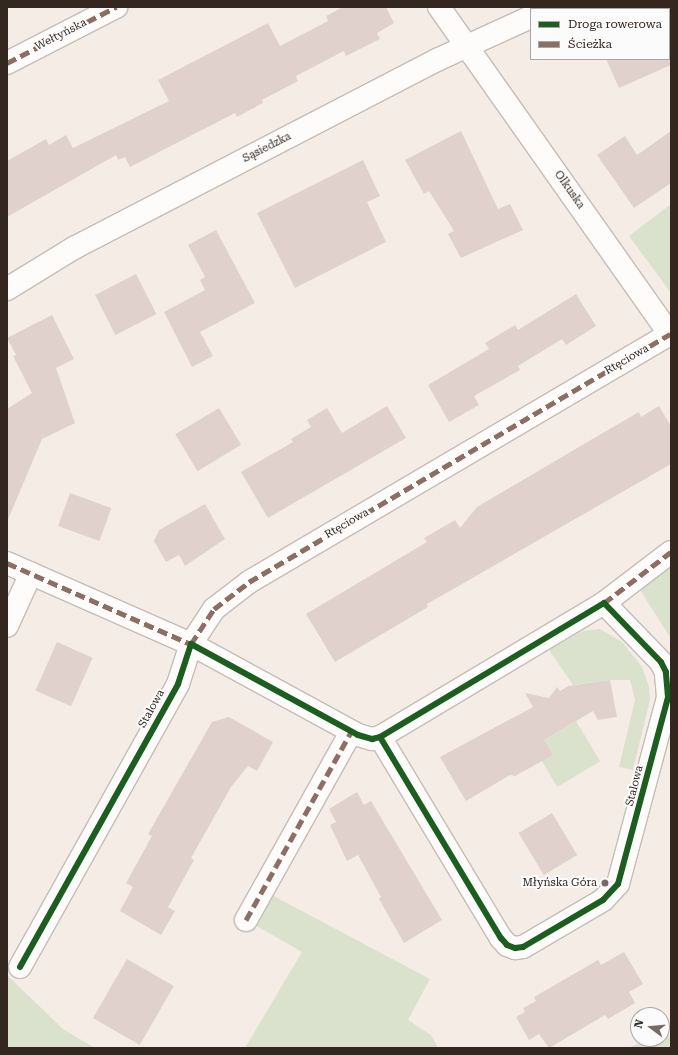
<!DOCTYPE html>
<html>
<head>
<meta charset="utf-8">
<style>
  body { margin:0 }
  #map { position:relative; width:678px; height:1055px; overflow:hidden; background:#f6ece6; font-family:"Roboto Serif",serif }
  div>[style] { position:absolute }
  .green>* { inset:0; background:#dae2ce; transform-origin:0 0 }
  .building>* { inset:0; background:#e1d1cd; transform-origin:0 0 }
  .roads { filter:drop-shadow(1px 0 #c6bcb6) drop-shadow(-1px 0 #c6bcb6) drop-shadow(0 1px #c6bcb6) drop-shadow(0 -1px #c6bcb6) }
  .minor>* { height:22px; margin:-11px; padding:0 11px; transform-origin:11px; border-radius:11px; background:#fefcfb }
  .quiet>* { height:5px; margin-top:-2.5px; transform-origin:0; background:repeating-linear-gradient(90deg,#8d6e63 0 10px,transparent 0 15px) }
  .cycleway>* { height:6px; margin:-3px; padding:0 3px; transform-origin:3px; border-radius:3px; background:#1b5e20 }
  .dots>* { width:11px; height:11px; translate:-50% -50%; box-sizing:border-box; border:2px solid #fbfbfb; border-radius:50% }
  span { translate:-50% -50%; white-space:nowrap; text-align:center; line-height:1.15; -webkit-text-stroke:4px #fbfbfb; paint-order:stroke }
  .street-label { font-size:11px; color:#332720 }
  .poi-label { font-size:11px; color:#332720 }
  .right { translate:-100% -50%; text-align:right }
  .frame { position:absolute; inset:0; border:8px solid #332720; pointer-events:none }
  .legend { position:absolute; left:530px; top:8px; width:140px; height:52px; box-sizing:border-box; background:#fbfbfb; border:1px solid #aba6a3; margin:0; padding:5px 7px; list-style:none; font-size:12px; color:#332720 }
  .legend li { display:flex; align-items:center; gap:8px; height:20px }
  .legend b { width:20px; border:1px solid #aba6a3 }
  .north { position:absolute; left:630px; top:1007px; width:40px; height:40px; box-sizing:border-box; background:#fbfbfb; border:1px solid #aba6a3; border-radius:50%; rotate:286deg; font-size:11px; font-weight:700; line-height:16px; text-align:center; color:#332720 }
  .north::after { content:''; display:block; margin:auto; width:14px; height:18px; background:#776c65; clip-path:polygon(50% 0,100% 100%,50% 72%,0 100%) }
</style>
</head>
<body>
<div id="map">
  <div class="green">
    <div style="clip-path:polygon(671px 204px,671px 293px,629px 236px)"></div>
    <div style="clip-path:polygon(671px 560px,671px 639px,635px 582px)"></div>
    <div style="clip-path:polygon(600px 629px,622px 642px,642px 667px,649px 687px,650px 700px,633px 770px,619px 767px,635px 700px,630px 680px,610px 680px,573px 685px,549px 650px,583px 631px)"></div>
    <div style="left:576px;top:721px;width:47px;height:50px;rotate:59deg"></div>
    <div style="clip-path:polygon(268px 893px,430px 979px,408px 1020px,431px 1035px,438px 1048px,245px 1048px,302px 952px,255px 925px)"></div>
    <div style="clip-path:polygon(7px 975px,63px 1029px,95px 1048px,7px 1048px)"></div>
    <div style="clip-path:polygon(671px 1034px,671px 1048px,631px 1048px,632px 1046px)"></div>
  </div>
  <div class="building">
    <div style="clip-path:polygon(343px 7px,386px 7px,394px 23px,377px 33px,380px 39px,346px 56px,344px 51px,296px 76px,298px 81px,262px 100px,263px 103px,237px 117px,235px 113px,130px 167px,125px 157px,118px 160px,116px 155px,7px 217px,7px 161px,46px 139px,49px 145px,66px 135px,73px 148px,169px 101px,158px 80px,268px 23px,280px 46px,328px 21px,326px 16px)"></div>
    <div style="clip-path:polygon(606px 59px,671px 59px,671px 65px,619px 88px)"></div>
    <div style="clip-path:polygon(461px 131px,498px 209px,510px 204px,523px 230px,461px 258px,448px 234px,454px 231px,429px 191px,424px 194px,405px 160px)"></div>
    <div style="clip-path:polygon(671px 131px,671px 183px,634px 208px,597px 155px,625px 136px,637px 155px)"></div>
    <div style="clip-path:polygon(363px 160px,380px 196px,367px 202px,386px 242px,295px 288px,257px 213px)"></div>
    <div style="clip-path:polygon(216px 230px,255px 303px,200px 332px,213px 356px,192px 367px,164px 312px,205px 290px,200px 280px,205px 277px,188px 245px)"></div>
    <div style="left:136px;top:274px;width:45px;height:46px;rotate:63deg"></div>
    <div style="clip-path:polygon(576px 294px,596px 326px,566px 345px,562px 339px,518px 366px,520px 370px,474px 396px,479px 405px,449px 422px,428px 385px,489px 349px,485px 343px,515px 325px,518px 330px)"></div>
    <div style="clip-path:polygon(52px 315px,74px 359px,56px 368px,75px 423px,42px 439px,7px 522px,7px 409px,32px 393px,13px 356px,16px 355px,7px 338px)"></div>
    <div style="clip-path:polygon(387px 406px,406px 438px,268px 518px,241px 472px,293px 442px,291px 439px,311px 427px,307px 420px,327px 408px,342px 433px)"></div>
    <div style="clip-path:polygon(659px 406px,671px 426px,671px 464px,427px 604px,428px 607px,335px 662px,306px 614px,427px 542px,424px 538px,455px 520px,460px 528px,477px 507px,589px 441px,639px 412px,641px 417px)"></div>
    <div style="left:219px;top:408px;width:43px;height:51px;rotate:59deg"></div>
    <div style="left:70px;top:493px;width:44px;height:35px;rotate:20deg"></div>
    <div style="clip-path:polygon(205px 504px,225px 539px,185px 566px,179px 555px,166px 562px,154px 541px,159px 530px)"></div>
    <div style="left:57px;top:642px;width:39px;height:53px;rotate:24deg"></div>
    <div style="clip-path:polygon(610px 680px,617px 717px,598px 720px,593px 711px,544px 740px,553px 755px,515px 776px,510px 775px,466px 801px,440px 757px,533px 707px,525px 693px,549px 698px,557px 687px,560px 691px,568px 686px)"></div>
    <div style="clip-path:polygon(229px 717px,273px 742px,257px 771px,248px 766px,231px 787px,191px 858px,194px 860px,168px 907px,175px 911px,161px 935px,120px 911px,133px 887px,126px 883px,152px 836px,148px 834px,212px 722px)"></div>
    <div style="clip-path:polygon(357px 792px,364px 805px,371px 801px,442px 920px,404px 943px,379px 899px,381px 897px,358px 855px,347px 861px,330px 825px,336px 822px,329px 809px)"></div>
    <div style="left:552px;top:813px;width:49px;height:39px;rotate:59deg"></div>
    <div style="clip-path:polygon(624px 952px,643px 984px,629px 992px,635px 1003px,608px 1019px,605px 1015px,549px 1048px,539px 1034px,529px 1040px,516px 1017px,525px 1012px,523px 1008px,536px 1001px,534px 997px,598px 960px,601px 965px)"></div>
    <div style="left:127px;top:959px;width:54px;height:68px;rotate:30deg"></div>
  </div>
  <div class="roads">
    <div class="minor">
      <div style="left:439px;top:7px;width:403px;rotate:54.8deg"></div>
      <div style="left:549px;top:9px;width:5px;rotate:-22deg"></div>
      <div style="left:7px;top:63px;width:123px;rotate:-27.2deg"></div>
      <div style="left:7px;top:289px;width:79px;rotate:-31.5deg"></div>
      <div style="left:74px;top:248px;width:409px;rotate:-27.4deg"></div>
      <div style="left:437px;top:60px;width:103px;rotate:-24.6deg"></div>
      <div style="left:7px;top:563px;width:201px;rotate:23.8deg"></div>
      <div style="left:191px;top:644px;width:42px;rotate:-56.7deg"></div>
      <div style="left:214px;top:609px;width:44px;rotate:-37.6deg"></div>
      <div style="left:249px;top:582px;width:489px;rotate:-30.5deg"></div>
      <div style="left:604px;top:603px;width:84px;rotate:-37.3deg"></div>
      <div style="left:7px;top:626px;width:58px;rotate:-65.6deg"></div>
      <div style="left:246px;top:920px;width:215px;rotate:-60.8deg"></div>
      <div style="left:20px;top:967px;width:324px;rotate:-60.8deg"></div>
      <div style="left:178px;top:684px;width:42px;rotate:-72deg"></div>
      <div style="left:191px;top:644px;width:190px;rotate:28.6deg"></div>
      <div style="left:358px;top:735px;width:15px;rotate:16deg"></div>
      <div style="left:372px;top:739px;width:8px;rotate:-14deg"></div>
      <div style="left:380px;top:737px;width:235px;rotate:59deg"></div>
      <div style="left:501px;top:938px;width:9px;rotate:49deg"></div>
      <div style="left:507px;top:945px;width:9px;rotate:21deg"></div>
      <div style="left:515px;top:948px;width:8px;rotate:-7deg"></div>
      <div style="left:523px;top:947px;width:93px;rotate:-30.4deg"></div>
      <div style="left:603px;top:900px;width:22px;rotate:-47deg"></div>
      <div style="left:618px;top:884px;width:194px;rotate:-75deg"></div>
      <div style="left:668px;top:697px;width:25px;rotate:-95deg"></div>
      <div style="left:666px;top:672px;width:11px;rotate:-117deg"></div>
      <div style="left:661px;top:662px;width:82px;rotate:-134deg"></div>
      <div style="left:604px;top:603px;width:261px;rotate:149.1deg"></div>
    </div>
  </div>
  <div class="quiet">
    <div style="left:7px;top:63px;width:123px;rotate:-27.2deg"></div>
    <div style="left:7px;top:563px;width:201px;rotate:23.8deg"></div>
    <div style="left:191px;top:644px;width:42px;rotate:-56.7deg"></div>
    <div style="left:214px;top:609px;width:44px;rotate:-37.6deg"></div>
    <div style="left:249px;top:582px;width:489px;rotate:-30.5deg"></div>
    <div style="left:604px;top:603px;width:84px;rotate:-37.3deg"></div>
    <div style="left:246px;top:920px;width:215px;rotate:-60.8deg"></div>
  </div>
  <div class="cycleway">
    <div style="left:20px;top:967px;width:324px;rotate:-60.8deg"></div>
    <div style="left:178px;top:684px;width:42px;rotate:-72deg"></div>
    <div style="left:191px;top:644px;width:190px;rotate:28.6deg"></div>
    <div style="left:358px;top:735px;width:15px;rotate:16deg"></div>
    <div style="left:372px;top:739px;width:8px;rotate:-14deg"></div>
    <div style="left:380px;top:737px;width:235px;rotate:59deg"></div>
    <div style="left:501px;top:938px;width:9px;rotate:49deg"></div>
    <div style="left:507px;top:945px;width:9px;rotate:21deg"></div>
    <div style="left:515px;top:948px;width:8px;rotate:-7deg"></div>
    <div style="left:523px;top:947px;width:93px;rotate:-30.4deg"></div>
    <div style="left:603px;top:900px;width:22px;rotate:-47deg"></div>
    <div style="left:618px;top:884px;width:194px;rotate:-75deg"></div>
    <div style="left:668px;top:697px;width:25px;rotate:-95deg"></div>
    <div style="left:666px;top:672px;width:11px;rotate:-117deg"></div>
    <div style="left:661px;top:662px;width:82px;rotate:-134deg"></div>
    <div style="left:604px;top:603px;width:261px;rotate:149.1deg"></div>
  </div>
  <div class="dots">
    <div style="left:605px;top:883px;background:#776c65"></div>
  </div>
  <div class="street-label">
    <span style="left:61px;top:35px;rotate:-27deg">Wełtyńska</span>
    <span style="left:267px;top:148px;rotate:-27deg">Sąsiedzka</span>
    <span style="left:569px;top:190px;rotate:55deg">Olkuska</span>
    <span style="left:627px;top:360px;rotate:-30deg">Rtęciowa</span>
    <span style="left:347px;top:524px;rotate:-30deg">Rtęciowa</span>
    <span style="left:152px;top:709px;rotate:-61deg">Stalowa</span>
    <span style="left:635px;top:786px;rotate:-76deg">Stalowa</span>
  </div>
  <div class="poi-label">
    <span class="right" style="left:597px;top:883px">Młyńska Góra</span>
  </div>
  <div class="frame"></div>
  <ul class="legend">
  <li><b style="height:5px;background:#1b5e20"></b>Droga rowerowa</li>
  <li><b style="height:5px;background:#8d6e63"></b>Ścieżka</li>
  </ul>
  <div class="north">N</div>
</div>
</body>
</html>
